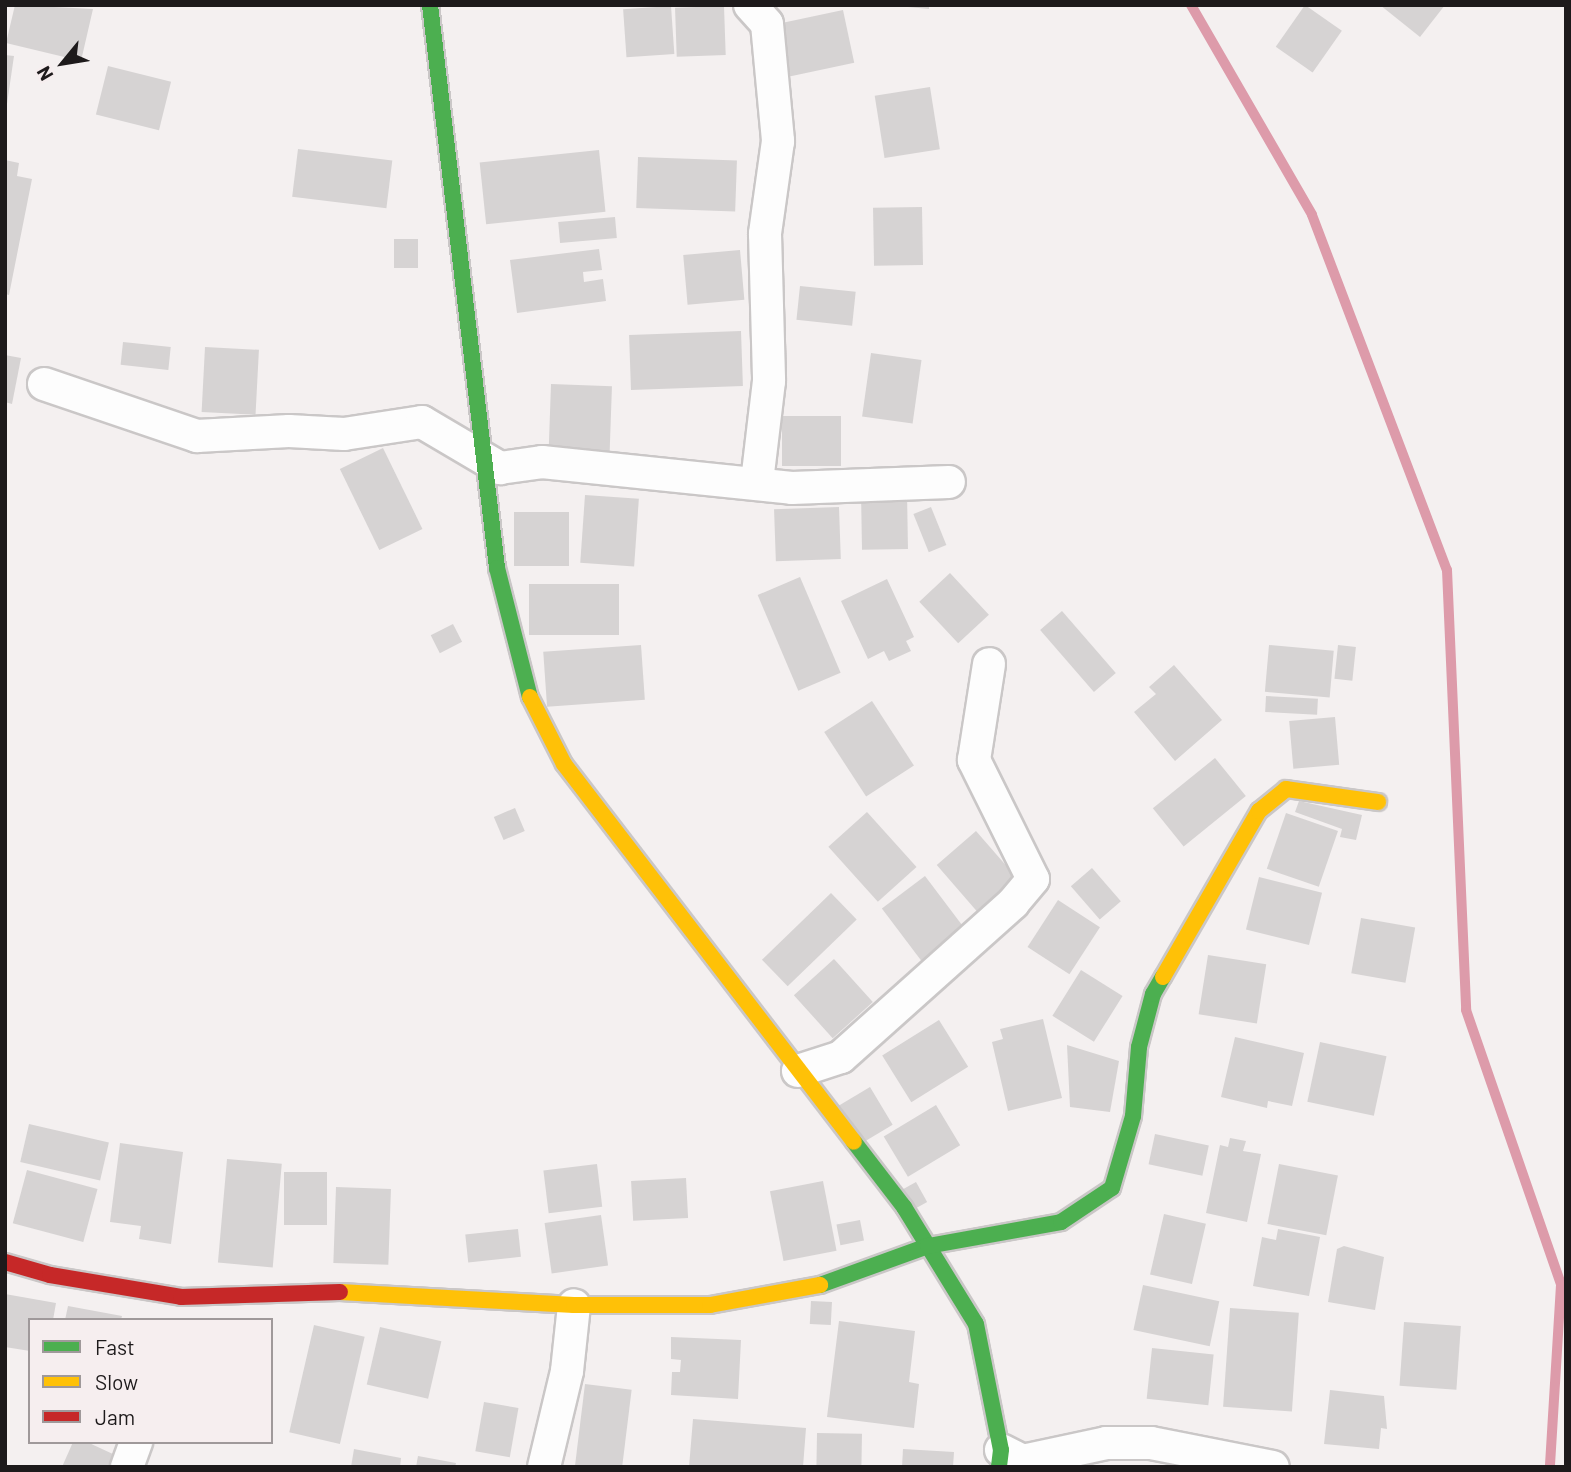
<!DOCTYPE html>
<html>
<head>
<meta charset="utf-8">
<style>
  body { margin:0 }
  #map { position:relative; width:1571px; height:1472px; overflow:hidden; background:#f4f0f0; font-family:Barlow,sans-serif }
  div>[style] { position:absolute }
  .stream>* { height:10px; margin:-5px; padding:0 5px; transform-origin:5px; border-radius:5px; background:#dd9baa }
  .building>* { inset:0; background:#d6d3d3; transform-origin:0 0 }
  .roads { filter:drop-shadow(2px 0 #cac7c7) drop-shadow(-2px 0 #cac7c7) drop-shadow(0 2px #cac7c7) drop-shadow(0 -2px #cac7c7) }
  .street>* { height:32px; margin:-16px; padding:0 16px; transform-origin:16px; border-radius:16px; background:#fdfdfd }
  .fast>* { height:16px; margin:-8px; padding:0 8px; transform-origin:8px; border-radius:8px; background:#4caf50 }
  .slow>* { height:16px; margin:-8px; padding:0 8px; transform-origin:8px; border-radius:8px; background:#ffc107 }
  .jam>* { height:16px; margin:-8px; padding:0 8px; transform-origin:8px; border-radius:8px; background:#c62828 }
  span { translate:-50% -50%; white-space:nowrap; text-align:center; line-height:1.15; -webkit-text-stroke:5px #f6eeef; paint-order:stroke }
  .frame { position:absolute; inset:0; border:7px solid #1d1a1b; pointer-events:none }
  .legend { position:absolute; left:28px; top:1318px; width:245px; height:126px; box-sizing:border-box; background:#f6eeef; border:2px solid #9f999a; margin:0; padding:9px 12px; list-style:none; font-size:21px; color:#1d1a1b }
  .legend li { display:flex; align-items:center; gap:14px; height:35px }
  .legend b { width:35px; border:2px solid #9f999a }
  .north { position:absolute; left:28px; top:28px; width:70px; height:70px; -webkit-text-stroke:5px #f6eeef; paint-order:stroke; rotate:240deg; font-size:19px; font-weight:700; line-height:28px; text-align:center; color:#1d1a1b }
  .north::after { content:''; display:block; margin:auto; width:24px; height:32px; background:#1d1a1b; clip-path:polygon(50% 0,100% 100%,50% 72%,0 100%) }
</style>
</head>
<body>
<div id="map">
  <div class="stream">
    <div style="left:1191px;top:5px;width:242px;rotate:60deg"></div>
    <div style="left:1312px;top:215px;width:380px;rotate:69.2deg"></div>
    <div style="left:1447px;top:570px;width:440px;rotate:87.5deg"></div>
    <div style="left:1466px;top:1010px;width:291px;rotate:70.9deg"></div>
    <div style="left:1561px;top:1285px;width:182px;rotate:93.5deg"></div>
  </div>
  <div class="building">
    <div style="clip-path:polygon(15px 5px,93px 9px,81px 61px,6px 43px)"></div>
    <div style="clip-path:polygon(908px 5px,929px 5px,929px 9px,908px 7px)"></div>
    <div style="left:1305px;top:5px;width:45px;height:51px;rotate:35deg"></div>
    <div style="clip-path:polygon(1380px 5px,1445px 5px,1420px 37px)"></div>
    <div style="left:671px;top:6px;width:48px;height:48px;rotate:86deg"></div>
    <div style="left:724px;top:6px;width:49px;height:49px;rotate:88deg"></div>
    <div style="left:843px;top:10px;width:54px;height:71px;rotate:78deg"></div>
    <div style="clip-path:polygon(5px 55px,14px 56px,7px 104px,5px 104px)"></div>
    <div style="left:108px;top:66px;width:65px;height:50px;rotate:14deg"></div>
    <div style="left:930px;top:87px;width:63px;height:56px;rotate:81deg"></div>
    <div style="left:298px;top:149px;width:95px;height:48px;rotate:7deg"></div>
    <div style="left:599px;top:150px;width:62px;height:120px;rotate:84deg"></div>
    <div style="left:638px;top:157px;width:99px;height:51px;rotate:2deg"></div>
    <div style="clip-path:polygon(5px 160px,19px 163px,17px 176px,32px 179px,9px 295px,5px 294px)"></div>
    <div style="left:922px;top:207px;width:58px;height:49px;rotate:89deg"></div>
    <div style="left:615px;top:217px;width:21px;height:57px;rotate:85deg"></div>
    <div style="left:394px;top:239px;width:24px;height:29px"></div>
    <div style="clip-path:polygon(599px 249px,602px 270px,583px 272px,584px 282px,603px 279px,606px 301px,517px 313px,510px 260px)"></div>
    <div style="left:740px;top:250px;width:50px;height:57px;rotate:85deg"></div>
    <div style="left:800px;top:286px;width:56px;height:34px;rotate:6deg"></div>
    <div style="left:741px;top:331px;width:55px;height:112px;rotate:88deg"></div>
    <div style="left:123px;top:342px;width:48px;height:23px;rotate:6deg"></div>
    <div style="left:205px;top:347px;width:54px;height:65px;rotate:3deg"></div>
    <div style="left:871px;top:353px;width:51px;height:64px;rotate:8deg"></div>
    <div style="clip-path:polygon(5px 355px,21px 358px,12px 404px,5px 402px)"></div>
    <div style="left:551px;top:384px;width:61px;height:65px;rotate:2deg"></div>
    <div style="left:782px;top:416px;width:59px;height:50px"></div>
    <div style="left:383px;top:448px;width:90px;height:48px;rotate:64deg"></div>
    <div style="left:907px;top:492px;width:57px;height:46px;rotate:89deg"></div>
    <div style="left:585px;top:495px;width:54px;height:68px;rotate:4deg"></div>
    <div style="left:839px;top:507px;width:52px;height:65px;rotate:88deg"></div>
    <div style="left:931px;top:507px;width:41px;height:19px;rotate:68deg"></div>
    <div style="left:514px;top:512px;width:55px;height:54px"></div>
    <div style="left:950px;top:573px;width:57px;height:42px;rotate:47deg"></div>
    <div style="left:800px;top:577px;width:104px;height:46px;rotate:67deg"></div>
    <div style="clip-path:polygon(887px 579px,914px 637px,906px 641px,911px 651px,889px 661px,884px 651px,868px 659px,841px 601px)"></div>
    <div style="left:529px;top:584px;width:90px;height:51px"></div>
    <div style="left:1062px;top:611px;width:82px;height:29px;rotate:49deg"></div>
    <div style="left:453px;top:624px;width:20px;height:25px;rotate:63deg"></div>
    <div style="left:641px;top:645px;width:55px;height:98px;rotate:86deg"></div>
    <div style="left:1269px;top:645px;width:65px;height:47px;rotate:5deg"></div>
    <div style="left:1338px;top:645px;width:18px;height:34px;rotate:6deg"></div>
    <div style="clip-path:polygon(1174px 665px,1222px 720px,1175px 761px,1134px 712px,1156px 694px,1149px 687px)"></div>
    <div style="left:1266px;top:696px;width:52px;height:16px;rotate:3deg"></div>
    <div style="left:872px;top:701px;width:77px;height:57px;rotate:57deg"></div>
    <div style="left:1335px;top:717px;width:48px;height:46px;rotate:85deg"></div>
    <div style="left:1215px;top:758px;width:49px;height:80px;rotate:51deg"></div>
    <div style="clip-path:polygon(1299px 801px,1362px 815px,1356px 840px,1340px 837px,1342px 829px,1295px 812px)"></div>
    <div style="left:515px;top:808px;width:25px;height:23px;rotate:67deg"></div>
    <div style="left:867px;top:812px;width:74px;height:52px;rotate:48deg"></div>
    <div style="left:1286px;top:813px;width:55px;height:59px;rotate:19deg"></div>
    <div style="left:976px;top:831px;width:69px;height:52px;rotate:49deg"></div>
    <div style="left:1092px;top:868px;width:44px;height:28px;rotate:49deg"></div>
    <div style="left:925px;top:876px;width:69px;height:54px;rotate:53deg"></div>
    <div style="left:1259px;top:877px;width:65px;height:54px;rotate:14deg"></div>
    <div style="left:831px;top:893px;width:37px;height:96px;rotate:46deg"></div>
    <div style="left:1058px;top:900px;width:50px;height:56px;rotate:33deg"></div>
    <div style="left:1361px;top:918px;width:55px;height:56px;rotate:10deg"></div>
    <div style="left:1208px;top:955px;width:59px;height:60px;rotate:9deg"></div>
    <div style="left:834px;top:959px;width:58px;height:54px;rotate:48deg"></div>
    <div style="left:1081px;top:970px;width:49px;height:54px;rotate:32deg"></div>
    <div style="clip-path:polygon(1043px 1019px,1062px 1098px,1008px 1111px,992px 1042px,1003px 1039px,1000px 1029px)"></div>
    <div style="left:939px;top:1020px;width:55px;height:67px;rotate:58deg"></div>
    <div style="clip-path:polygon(1235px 1037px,1304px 1053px,1292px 1106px,1268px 1101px,1267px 1108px,1221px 1097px)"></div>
    <div style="left:1320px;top:1042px;width:68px;height:61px;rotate:12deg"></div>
    <div style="clip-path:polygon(1067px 1045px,1119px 1061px,1110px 1112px,1070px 1107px)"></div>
    <div style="left:870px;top:1087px;width:44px;height:41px;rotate:59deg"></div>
    <div style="left:936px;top:1105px;width:47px;height:61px;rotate:59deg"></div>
    <div style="left:29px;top:1124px;width:82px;height:39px;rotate:13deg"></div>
    <div style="left:1155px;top:1134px;width:55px;height:31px;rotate:12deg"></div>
    <div style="clip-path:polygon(1230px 1138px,1246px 1141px,1243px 1151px,1261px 1154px,1247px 1222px,1206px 1213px,1220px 1145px,1228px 1147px)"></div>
    <div style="clip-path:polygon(120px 1143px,183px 1152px,171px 1244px,139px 1239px,141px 1226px,110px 1222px)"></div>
    <div style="left:227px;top:1159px;width:55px;height:104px;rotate:5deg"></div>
    <div style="left:597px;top:1164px;width:43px;height:54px;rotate:83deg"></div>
    <div style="left:1279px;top:1164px;width:60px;height:61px;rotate:11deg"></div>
    <div style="left:27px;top:1170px;width:73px;height:55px;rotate:15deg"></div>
    <div style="left:284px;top:1172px;width:43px;height:53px"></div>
    <div style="left:686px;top:1178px;width:40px;height:55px;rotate:87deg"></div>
    <div style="left:823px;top:1181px;width:71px;height:54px;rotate:79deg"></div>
    <div style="left:916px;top:1182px;width:23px;height:17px;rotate:61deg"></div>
    <div style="left:336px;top:1187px;width:55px;height:76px;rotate:2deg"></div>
    <div style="left:1164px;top:1214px;width:43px;height:62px;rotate:13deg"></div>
    <div style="left:601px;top:1215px;width:51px;height:57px;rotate:82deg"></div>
    <div style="left:860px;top:1220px;width:21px;height:24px;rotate:79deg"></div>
    <div style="left:518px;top:1229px;width:28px;height:53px;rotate:84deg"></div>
    <div style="clip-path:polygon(1278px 1229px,1320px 1237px,1309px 1296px,1253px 1286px,1262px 1237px,1276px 1240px)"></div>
    <div style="clip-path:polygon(1344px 1246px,1384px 1257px,1375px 1310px,1328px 1302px,1337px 1249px)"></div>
    <div style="left:1143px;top:1285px;width:78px;height:46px;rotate:12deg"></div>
    <div style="clip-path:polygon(5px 1294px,56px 1303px,53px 1320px,30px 1320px,30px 1351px,5px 1347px)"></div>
    <div style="left:811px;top:1301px;width:21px;height:23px;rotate:3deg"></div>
    <div style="clip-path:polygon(68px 1306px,122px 1316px,121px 1320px,65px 1320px)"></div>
    <div style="left:1230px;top:1308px;width:69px;height:99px;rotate:4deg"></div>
    <div style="clip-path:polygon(839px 1321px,915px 1331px,909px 1382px,919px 1384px,914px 1428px,827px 1417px)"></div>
    <div style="left:1404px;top:1322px;width:57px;height:64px;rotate:4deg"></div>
    <div style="left:314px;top:1325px;width:52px;height:110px;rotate:13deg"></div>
    <div style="left:380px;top:1327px;width:63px;height:59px;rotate:13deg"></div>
    <div style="clip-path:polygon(671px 1337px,741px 1340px,738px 1399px,671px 1395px,672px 1372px,680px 1372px,681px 1360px,671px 1359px)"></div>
    <div style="left:1152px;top:1348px;width:62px;height:51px;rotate:6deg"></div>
    <div style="left:585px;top:1384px;width:47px;height:82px;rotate:7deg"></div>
    <div style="clip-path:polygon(1330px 1390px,1384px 1396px,1387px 1429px,1381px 1428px,1379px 1449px,1324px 1444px)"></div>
    <div style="left:484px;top:1402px;width:35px;height:50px;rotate:10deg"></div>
    <div style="clip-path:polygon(693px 1419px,806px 1428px,803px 1467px,689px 1467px)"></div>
    <div style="left:817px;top:1433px;width:45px;height:34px;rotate:1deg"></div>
    <div style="clip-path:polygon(73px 1442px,87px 1442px,115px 1455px,109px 1467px,62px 1467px)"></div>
    <div style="clip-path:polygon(354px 1449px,401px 1458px,400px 1467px,351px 1467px)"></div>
    <div style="clip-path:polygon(903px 1449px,954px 1452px,953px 1467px,902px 1467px)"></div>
    <div style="clip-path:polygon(418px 1456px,456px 1463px,455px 1467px,416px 1467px)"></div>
  </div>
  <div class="roads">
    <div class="street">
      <div style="left:750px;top:5px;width:25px;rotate:48deg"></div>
      <div style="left:767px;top:24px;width:118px;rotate:84.6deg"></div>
      <div style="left:778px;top:141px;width:94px;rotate:98deg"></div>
      <div style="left:765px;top:234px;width:147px;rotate:88.4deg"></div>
      <div style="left:769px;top:381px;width:101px;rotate:96.8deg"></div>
      <div style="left:44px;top:384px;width:162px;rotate:18.8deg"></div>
      <div style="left:197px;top:436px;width:92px;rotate:-3.1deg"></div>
      <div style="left:289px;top:431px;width:55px;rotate:3.1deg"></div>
      <div style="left:344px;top:434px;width:79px;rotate:-8.7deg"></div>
      <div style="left:422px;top:422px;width:91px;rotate:30.5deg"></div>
      <div style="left:500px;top:468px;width:42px;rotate:-8.1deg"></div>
      <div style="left:542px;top:462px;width:251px;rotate:5.9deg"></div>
      <div style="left:792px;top:488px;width:157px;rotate:-2.2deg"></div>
      <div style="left:798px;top:1071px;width:45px;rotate:-18deg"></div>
      <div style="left:841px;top:1057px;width:231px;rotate:-41.8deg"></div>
      <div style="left:1013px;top:903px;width:31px;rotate:-50deg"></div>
      <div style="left:1033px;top:879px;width:133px;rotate:-116.4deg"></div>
      <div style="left:974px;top:760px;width:97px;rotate:-81.1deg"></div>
      <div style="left:1001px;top:1450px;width:25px;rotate:27deg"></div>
      <div style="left:1023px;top:1461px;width:85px;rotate:-12.2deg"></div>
      <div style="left:1106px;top:1443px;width:45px"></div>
      <div style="left:1151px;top:1443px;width:124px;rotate:11.1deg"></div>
      <div style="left:127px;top:1467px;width:27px;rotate:-70deg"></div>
      <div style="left:544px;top:1467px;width:99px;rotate:-76.5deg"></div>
      <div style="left:567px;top:1371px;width:66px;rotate:-83.9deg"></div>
    </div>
    <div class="fast">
      <div style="left:430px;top:5px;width:567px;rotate:83.21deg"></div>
      <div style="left:497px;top:568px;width:133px;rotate:75.7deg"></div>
      <div style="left:854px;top:1142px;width:82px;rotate:52.4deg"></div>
      <div style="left:904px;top:1207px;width:137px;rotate:58.4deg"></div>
      <div style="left:976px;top:1324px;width:128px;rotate:78.8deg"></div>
      <div style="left:1001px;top:1450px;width:17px;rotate:97deg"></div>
      <div style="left:820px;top:1285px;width:115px;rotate:-19.9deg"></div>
      <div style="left:928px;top:1246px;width:135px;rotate:-10.2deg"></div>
      <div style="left:1061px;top:1222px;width:61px;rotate:-33.7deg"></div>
      <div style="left:1112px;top:1188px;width:75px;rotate:-73.7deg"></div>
      <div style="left:1133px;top:1116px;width:69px;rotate:-85deg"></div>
      <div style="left:1139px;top:1047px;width:55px;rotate:-75.2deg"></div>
      <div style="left:1153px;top:994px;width:20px;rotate:-60deg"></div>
    </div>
    <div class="slow">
      <div style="left:530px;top:697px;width:75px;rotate:63.1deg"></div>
      <div style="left:564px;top:764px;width:476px;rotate:52.5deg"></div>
      <div style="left:1163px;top:977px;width:192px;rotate:-60deg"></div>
      <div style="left:1259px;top:811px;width:35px;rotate:-39deg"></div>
      <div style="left:1286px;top:789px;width:93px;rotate:8deg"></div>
      <div style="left:340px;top:1292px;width:234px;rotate:3.2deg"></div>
      <div style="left:574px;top:1305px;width:136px"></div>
      <div style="left:710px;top:1305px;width:112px;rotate:-10.3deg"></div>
    </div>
    <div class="jam">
      <div style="left:5px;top:1262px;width:47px;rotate:16.1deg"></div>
      <div style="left:50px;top:1275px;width:133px;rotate:9.5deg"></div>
      <div style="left:181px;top:1297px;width:159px;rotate:-1.8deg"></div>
    </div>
  </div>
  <div class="frame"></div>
  <ul class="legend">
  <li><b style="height:9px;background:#4caf50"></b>Fast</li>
  <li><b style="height:9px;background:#ffc107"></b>Slow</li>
  <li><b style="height:9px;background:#c62828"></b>Jam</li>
  </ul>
  <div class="north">N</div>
</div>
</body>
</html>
